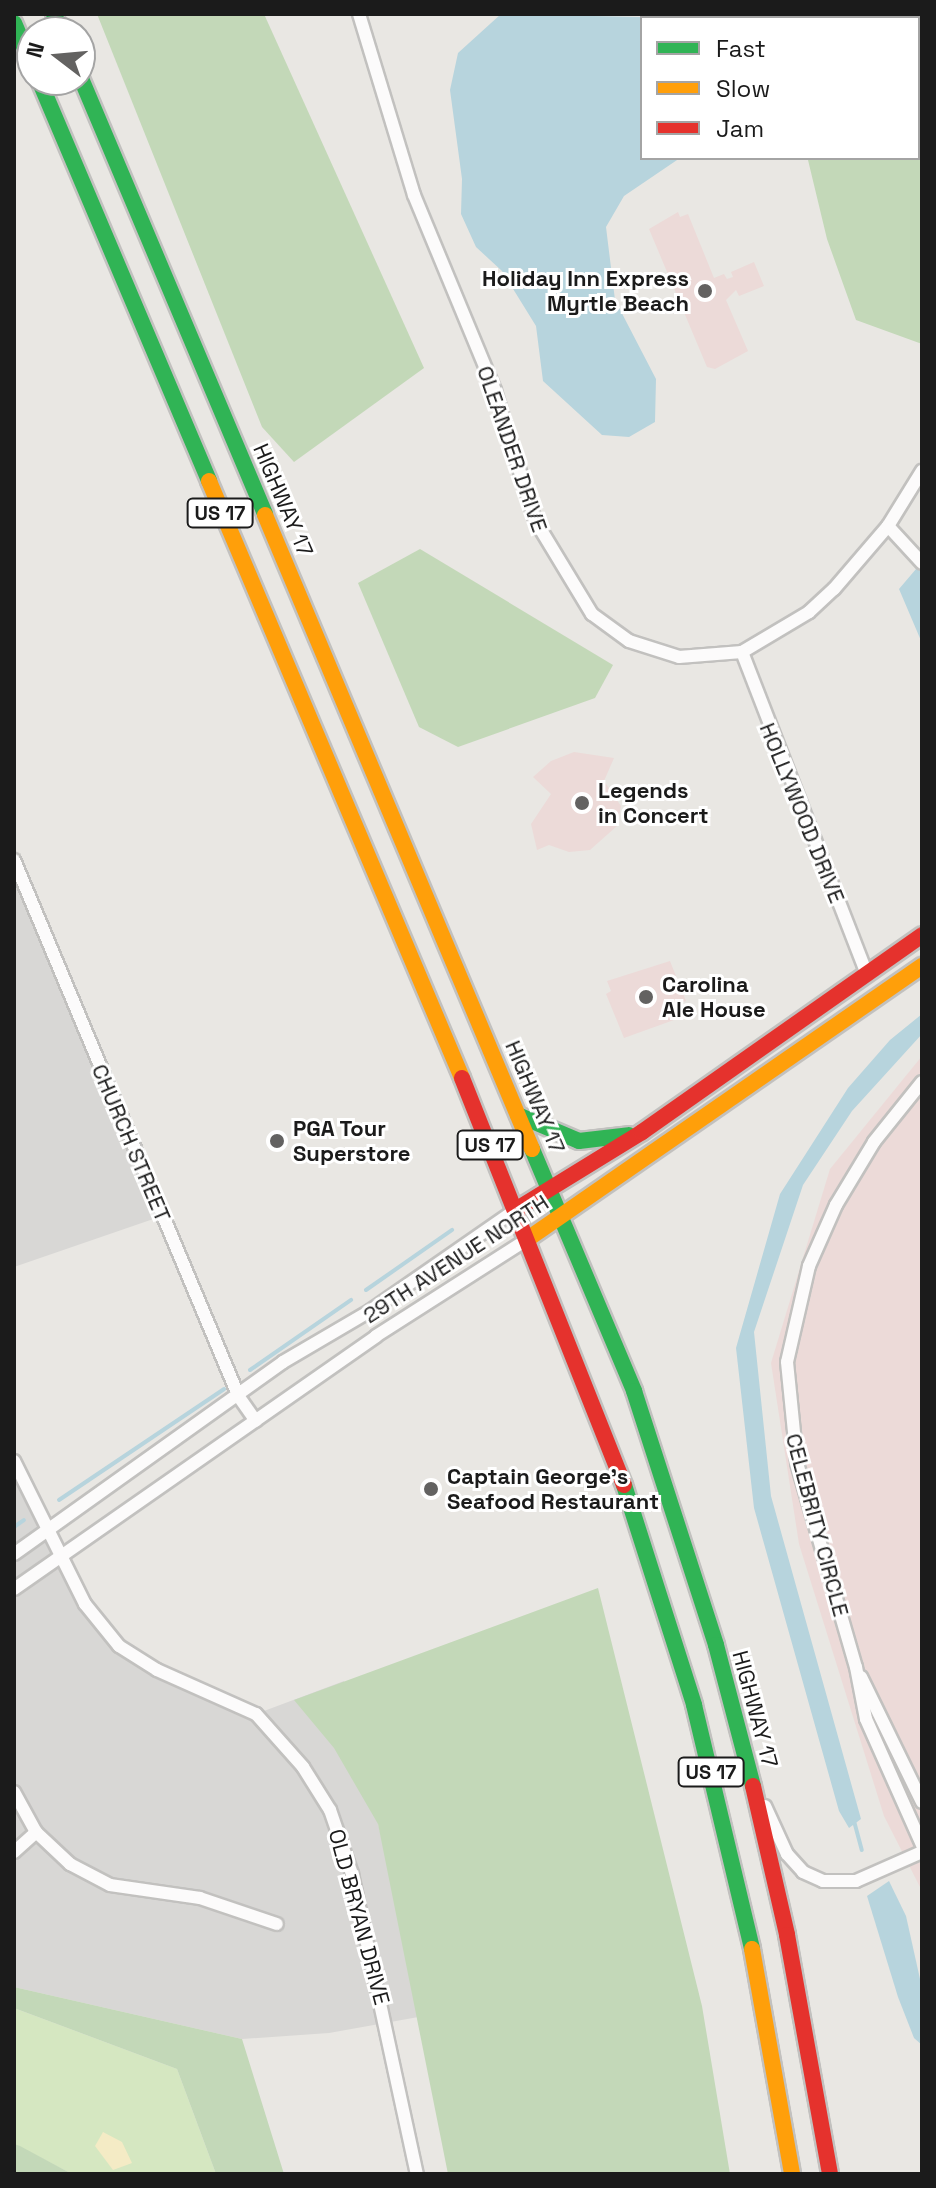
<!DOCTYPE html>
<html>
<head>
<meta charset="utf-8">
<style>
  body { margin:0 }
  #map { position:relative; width:936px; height:2188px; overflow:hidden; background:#e9e7e3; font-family:"Space Grotesk",sans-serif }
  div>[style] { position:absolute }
  .residential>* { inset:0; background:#d8d7d5 }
  .commercial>* { inset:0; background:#ecdad8 }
  .grass>* { inset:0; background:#d5e7c1 }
  .forest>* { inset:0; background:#c3d8b8 }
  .sand>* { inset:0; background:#f4ebc5 }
  .water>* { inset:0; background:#b7d4dd }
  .stream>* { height:4px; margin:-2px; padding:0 2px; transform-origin:2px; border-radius:2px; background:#b7d4dd }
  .roads { filter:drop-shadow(2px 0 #c2c1bf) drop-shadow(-2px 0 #c2c1bf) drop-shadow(0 2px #c2c1bf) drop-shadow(0 -2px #c2c1bf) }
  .street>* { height:12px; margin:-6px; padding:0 6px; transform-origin:6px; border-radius:6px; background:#fcfbfb }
  .fast>* { height:16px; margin:-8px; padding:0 8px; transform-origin:8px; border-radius:8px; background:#30b455 }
  .slow>* { height:16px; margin:-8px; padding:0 8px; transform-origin:8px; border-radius:8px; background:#ff9f0a }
  .jam>* { height:16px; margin:-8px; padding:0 8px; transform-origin:8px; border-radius:8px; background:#e5322d }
  .dots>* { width:22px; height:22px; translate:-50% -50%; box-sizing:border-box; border:4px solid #fff; border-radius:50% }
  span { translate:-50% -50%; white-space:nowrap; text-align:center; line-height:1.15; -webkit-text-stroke:6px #fff; paint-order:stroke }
  .shield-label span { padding:2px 6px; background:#fff; border:2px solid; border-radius:6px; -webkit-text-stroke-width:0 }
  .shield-label { font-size:20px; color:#1b1b1b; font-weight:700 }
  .poi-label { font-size:22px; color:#1b1b1b; font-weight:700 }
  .right { translate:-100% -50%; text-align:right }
  .left { translate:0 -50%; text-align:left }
  .street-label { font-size:22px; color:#1b1b1b }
  .frame { position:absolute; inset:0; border:16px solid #1b1b1b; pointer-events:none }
  .legend { position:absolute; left:640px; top:16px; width:280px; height:144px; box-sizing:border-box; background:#fff; border:2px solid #a4a4a4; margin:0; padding:10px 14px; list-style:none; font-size:24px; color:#1b1b1b }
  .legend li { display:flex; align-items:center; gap:16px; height:40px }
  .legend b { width:40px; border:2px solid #a4a4a4 }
  .north { position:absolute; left:16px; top:16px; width:80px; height:80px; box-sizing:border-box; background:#fff; border:2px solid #a4a4a4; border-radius:50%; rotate:286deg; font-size:22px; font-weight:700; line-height:32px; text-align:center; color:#1b1b1b }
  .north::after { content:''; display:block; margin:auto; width:28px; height:36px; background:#636261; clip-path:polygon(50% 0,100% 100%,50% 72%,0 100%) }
</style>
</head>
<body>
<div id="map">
  <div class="residential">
    <div style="clip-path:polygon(14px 860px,162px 1216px,14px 1267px)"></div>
    <div style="clip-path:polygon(14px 1461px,45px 1530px,119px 1646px,256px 1714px,344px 1681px,424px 2016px,329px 2033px,242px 2039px,14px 1987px)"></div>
  </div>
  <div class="commercial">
    <div style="clip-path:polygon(678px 212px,680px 217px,688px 214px,714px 278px,724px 274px,727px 279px,733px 277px,731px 272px,754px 262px,764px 286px,739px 296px,736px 290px,726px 300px,748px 351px,715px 369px,707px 367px,649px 229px)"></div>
    <div style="clip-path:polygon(574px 752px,614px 758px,604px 781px,621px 806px,617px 826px,590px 850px,569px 852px,549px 845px,537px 850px,531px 824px,551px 794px,533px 777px,551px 761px)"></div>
    <div style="clip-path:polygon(670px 961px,686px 1001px,680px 1003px,685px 1016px,624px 1038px,606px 994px,611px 991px,607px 981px)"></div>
    <div style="clip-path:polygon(922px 1056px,922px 1891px,884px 1816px,799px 1544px,771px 1363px,830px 1169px)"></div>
  </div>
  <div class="grass">
    <div style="clip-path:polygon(14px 2008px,177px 2069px,216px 2174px,72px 2174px,14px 2144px)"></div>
  </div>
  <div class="forest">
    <div style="clip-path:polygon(97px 14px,264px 14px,424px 368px,294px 462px,262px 427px)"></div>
    <div style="clip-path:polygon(918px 57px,922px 57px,922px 344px,856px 320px,827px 239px,808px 160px,918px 158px)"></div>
    <div style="clip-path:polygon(420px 549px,613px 665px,595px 698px,458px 747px,419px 727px,358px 583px)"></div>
    <div style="clip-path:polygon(598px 1588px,702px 2006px,730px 2174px,448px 2174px,378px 1824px,334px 1748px,294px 1700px)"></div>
    <div style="clip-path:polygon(14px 1987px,242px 2039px,284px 2174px,216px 2174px,177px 2069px,14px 2008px)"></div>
    <div style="clip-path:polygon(14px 2144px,20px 2146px,72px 2174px,14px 2174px)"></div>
  </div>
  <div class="sand">
    <div style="clip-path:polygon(103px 2132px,122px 2142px,132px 2163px,113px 2170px,95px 2146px)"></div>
  </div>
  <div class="water">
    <div style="clip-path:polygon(501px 14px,692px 18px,642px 18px,642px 158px,680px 158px,624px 196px,606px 227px,615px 300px,656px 379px,655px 422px,629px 437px,602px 435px,543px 381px,536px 326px,502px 271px,476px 247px,461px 214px,462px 179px,450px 90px,458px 53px)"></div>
    <div style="clip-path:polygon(922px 562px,920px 589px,922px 643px,899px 589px)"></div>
    <div style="clip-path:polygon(922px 1014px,922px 1034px,852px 1111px,803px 1185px,754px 1332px,771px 1496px,861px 1819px,849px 1828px,839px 1811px,754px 1508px,736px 1348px,780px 1194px,848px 1088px,890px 1040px)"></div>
    <div style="clip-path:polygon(889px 1881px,906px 1916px,922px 1988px,922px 2045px,914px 2038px,898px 1997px,867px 1896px)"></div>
  </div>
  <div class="stream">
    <div style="left:366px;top:1290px;width:105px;rotate:-34.9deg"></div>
    <div style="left:250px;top:1370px;width:123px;rotate:-34.7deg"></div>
    <div style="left:59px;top:1500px;width:199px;rotate:-33.9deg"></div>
    <div style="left:14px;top:1527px;width:12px;rotate:-35deg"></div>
    <div style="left:854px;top:1821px;width:30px;rotate:75deg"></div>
  </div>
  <div class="roads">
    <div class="street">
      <div style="left:359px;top:14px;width:189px;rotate:73.1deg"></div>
      <div style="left:414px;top:195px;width:212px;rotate:67.5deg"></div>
      <div style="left:495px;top:391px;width:135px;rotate:72.8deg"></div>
      <div style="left:535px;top:520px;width:110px;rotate:58.8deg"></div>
      <div style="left:592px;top:614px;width:46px;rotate:36.1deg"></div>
      <div style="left:629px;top:641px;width:52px;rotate:17.7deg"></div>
      <div style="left:679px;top:657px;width:63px;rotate:-4.5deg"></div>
      <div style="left:742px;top:652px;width:78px;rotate:-30.8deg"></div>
      <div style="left:809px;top:612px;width:34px;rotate:-43deg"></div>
      <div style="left:834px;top:589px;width:83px;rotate:-49.4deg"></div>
      <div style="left:888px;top:526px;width:65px;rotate:-58.3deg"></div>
      <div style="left:888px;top:526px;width:50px;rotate:47.4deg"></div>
      <div style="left:742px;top:652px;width:345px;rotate:68.8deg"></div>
      <div style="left:14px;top:860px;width:582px;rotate:67.27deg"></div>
      <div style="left:239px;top:1397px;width:29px;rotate:55deg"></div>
      <div style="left:922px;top:1082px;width:77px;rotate:128.7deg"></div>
      <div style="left:874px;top:1142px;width:74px;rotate:121.1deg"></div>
      <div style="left:836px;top:1205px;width:67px;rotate:113.9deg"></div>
      <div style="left:809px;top:1266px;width:98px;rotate:102.9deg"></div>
      <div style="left:787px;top:1362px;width:101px;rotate:84.3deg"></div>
      <div style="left:797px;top:1463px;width:212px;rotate:73.9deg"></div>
      <div style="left:856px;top:1667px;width:53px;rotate:79.1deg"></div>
      <div style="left:866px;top:1719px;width:138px;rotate:66deg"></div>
      <div style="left:14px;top:1461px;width:160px;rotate:63.6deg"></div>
      <div style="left:85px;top:1604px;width:54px;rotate:51deg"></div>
      <div style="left:119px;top:1646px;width:45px;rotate:32.3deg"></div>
      <div style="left:157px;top:1670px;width:108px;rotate:24deg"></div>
      <div style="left:256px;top:1714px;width:71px;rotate:48.4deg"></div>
      <div style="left:303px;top:1767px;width:51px;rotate:57.9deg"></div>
      <div style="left:330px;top:1810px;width:68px;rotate:71deg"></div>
      <div style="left:352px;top:1874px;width:307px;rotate:77.8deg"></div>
      <div style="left:14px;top:1554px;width:330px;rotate:-35.5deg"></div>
      <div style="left:283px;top:1362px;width:101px;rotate:-30.4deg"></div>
      <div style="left:370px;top:1311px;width:179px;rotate:-34.8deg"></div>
      <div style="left:14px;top:1589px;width:442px;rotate:-34.9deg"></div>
      <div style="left:376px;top:1336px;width:182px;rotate:-32.6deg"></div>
      <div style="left:861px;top:1677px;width:139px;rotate:64deg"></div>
      <div style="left:14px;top:1792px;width:46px;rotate:61.2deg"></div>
      <div style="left:36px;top:1832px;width:47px;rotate:43.3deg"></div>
      <div style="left:70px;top:1864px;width:45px;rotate:27.7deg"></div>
      <div style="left:110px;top:1885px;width:91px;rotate:8.2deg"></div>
      <div style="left:200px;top:1898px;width:81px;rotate:18.7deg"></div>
      <div style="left:765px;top:1806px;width:53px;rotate:65.4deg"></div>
      <div style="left:787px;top:1854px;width:24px;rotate:48deg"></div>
      <div style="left:803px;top:1872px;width:22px;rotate:24deg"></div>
      <div style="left:823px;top:1881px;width:33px"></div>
      <div style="left:856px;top:1881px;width:72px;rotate:-23.7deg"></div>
      <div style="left:14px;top:1852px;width:30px;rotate:-42deg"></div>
    </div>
    <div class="fast">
      <div style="left:54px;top:14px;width:19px;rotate:69deg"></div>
      <div style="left:14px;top:23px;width:46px;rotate:66.8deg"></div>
      <div style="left:80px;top:76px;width:476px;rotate:67.1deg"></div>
      <div style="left:39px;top:80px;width:436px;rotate:67deg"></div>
      <div style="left:518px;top:1115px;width:66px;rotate:23.1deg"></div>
      <div style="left:579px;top:1141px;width:50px;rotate:-6.8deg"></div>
      <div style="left:532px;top:1149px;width:263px;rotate:67.1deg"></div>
      <div style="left:634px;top:1391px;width:267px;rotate:72.1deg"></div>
      <div style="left:716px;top:1645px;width:146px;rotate:75.3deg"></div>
      <div style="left:624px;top:1485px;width:231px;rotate:72.3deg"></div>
      <div style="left:694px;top:1705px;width:251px;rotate:76.6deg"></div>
    </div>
    <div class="slow">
      <div style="left:209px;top:481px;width:648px;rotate:67.03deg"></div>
      <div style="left:265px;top:515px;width:688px;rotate:67.16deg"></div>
      <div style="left:529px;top:1238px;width:478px;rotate:-34.7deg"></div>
      <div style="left:752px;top:1949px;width:229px;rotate:79.9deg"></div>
    </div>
    <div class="jam">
      <div style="left:462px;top:1078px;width:438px;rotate:68.3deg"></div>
      <div style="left:517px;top:1209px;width:147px;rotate:-31.6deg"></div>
      <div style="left:642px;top:1132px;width:342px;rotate:-35.1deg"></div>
      <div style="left:753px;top:1786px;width:153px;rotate:77.1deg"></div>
      <div style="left:787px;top:1935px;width:243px;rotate:79.8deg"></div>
    </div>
  </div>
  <div class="dots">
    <div style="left:705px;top:291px;background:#636261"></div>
    <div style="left:582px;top:803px;background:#636261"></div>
    <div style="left:646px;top:997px;background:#636261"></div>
    <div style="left:277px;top:1141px;background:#636261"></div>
    <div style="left:431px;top:1489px;background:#636261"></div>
  </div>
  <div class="shield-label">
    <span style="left:220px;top:513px">US 17</span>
    <span style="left:490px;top:1145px">US 17</span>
    <span style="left:711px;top:1772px">US 17</span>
  </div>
  <div class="poi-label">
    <span class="right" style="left:689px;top:291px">Holiday Inn Express<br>Myrtle Beach</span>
    <span class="left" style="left:598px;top:803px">Legends<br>in Concert</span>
    <span class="left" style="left:662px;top:997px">Carolina<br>Ale House</span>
    <span class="left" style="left:293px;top:1141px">PGA Tour<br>Superstore</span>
    <span class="left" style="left:447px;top:1489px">Captain George's<br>Seafood Restaurant</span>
  </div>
  <div class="street-label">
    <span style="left:512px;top:449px;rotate:71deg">OLEANDER DRIVE</span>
    <span style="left:283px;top:500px;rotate:67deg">HIGHWAY 17</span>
    <span style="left:802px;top:813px;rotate:68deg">HOLLYWOOD DRIVE</span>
    <span style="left:535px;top:1097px;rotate:67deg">HIGHWAY 17</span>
    <span style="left:131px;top:1143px;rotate:67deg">CHURCH STREET</span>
    <span style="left:456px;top:1259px;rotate:-33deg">29TH AVENUE NORTH</span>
    <span style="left:817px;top:1525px;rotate:75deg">CELEBRITY CIRCLE</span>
    <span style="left:755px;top:1709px;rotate:75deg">HIGHWAY 17</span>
    <span style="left:359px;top:1917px;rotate:75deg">OLD BRYAN DRIVE</span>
  </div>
  <div class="frame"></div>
  <ul class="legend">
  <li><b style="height:10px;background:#30b455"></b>Fast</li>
  <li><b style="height:10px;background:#ff9f0a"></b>Slow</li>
  <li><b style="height:10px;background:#e5322d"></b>Jam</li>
  </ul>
  <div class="north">N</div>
</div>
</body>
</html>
